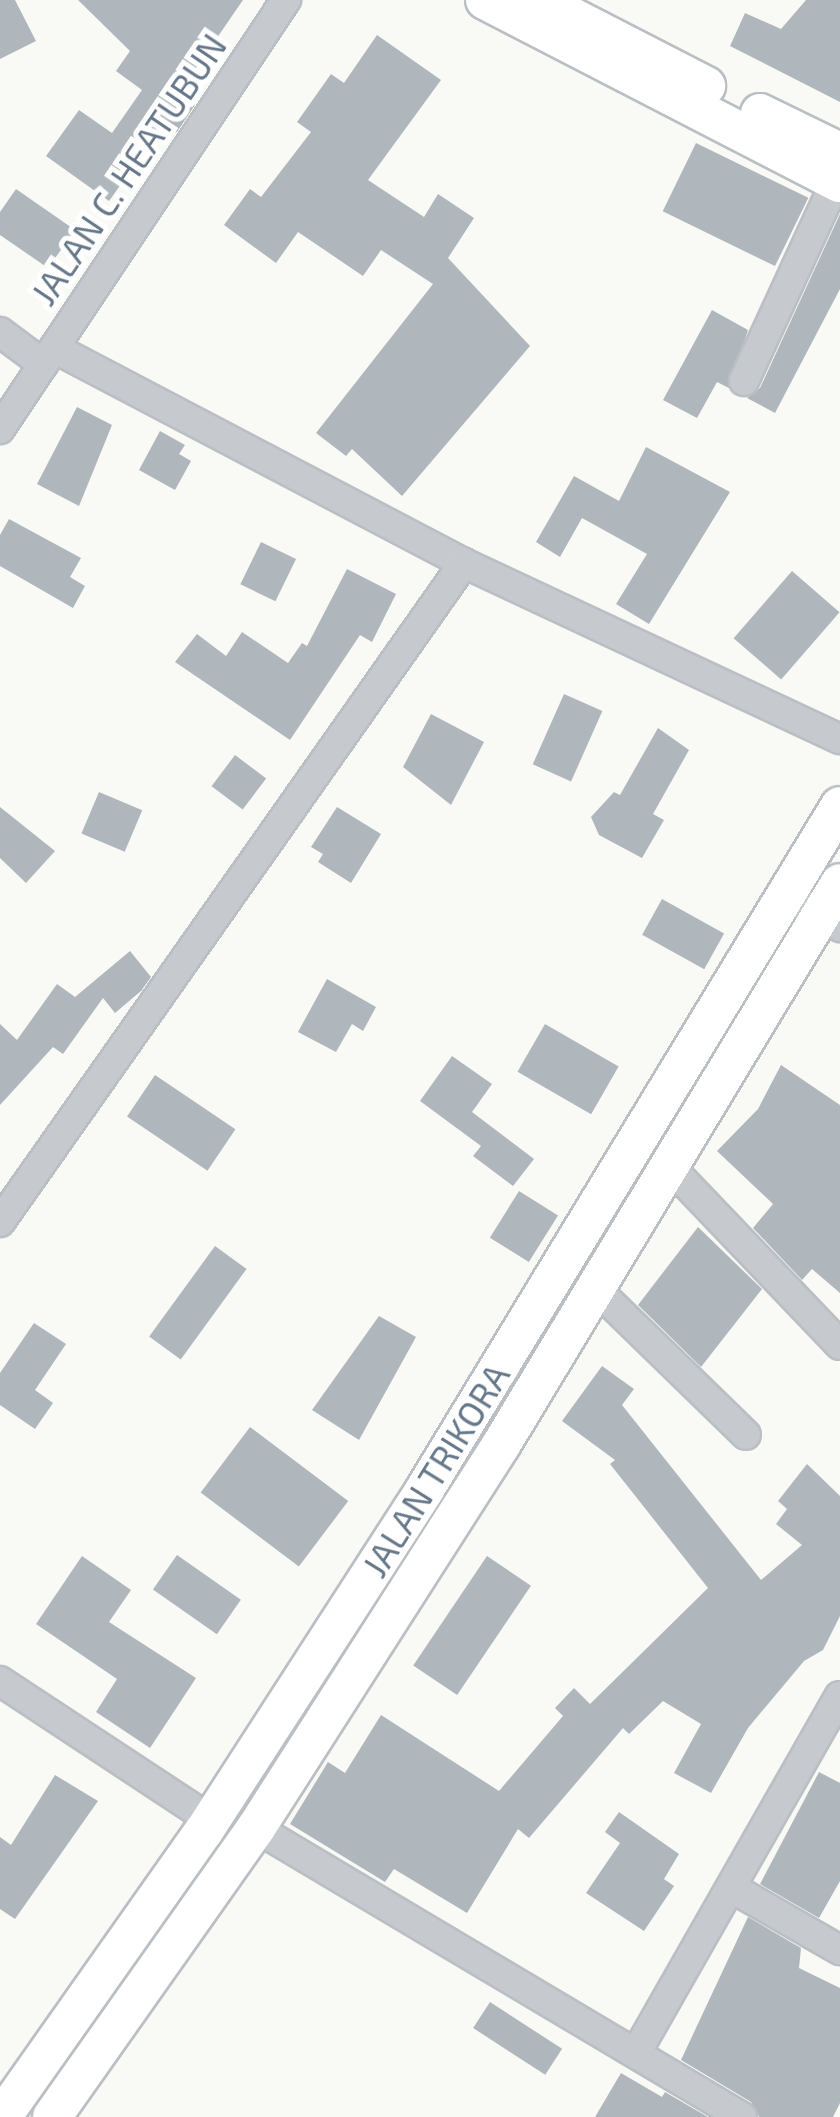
<!DOCTYPE html>
<html>
<head>
<meta charset="utf-8">
<style>
  body { margin:0 }
  #map { position:relative; width:840px; height:2117px; overflow:hidden; background:#f9f9f6; font-family:"Exo 2",sans-serif }
  div>[style] { position:absolute }
  .building>* { inset:0; background:#afb7bd; transform-origin:0 0 }
  .roads { filter:drop-shadow(2px 0 #babfc4) drop-shadow(-2px 0 #babfc4) drop-shadow(0 2px #babfc4) drop-shadow(0 -2px #babfc4) }
  .minor>* { height:28px; margin:-14px; padding:0 14px; transform-origin:14px; border-radius:14px; background:#c6cace }
  .secondary>* { height:38px; margin:-19px; padding:0 19px; transform-origin:19px; border-radius:19px; background:#fff }
  span { translate:-50% -50%; white-space:nowrap; text-align:center; line-height:1.15; -webkit-text-stroke:10px #fff; paint-order:stroke }
  .street-label { font-size:35px; color:#667789 }
</style>
</head>
<body>
<div id="map">
  <div class="building">
    <div style="clip-path:polygon(0 0,15px 0,36px 41px,0 59px)"></div>
    <div style="clip-path:polygon(78px 0,243px 0,179px 93px,195px 105px,177px 132px,154px 138px,109px 201px,46px 156px,79px 110px,112px 133px,142px 90px,116px 71px,130px 51px)"></div>
    <div style="clip-path:polygon(806px 0,840px 0,840px 102px,730px 46px,745px 13px,781px 29px)"></div>
    <div style="clip-path:polygon(377px 35px,441px 80px,368px 180px,424px 217px,438px 194px,474px 218px,448px 258px,530px 346px,402px 496px,352px 449px,346px 456px,316px 433px,433px 284px,381px 250px,363px 276px,298px 232px,276px 263px,224px 225px,250px 189px,261px 197px,311px 132px,297px 122px,331px 74px,344px 83px)"></div>
    <div style="left:696px;top:143px;width:125px;height:76px;rotate:26deg"></div>
    <div style="clip-path:polygon(16px 189px,75px 230px,48px 268px,0 235px,0 212px)"></div>
    <div style="clip-path:polygon(840px 214px,840px 289px,775px 413px,747px 398px,760px 388px)"></div>
    <div style="clip-path:polygon(712px 310px,748px 330px,729px 388px,717px 382px,697px 418px,663px 400px)"></div>
    <div style="clip-path:polygon(77px 407px,112px 425px,79px 506px,37px 484px)"></div>
    <div style="clip-path:polygon(160px 431px,185px 445px,179px 454px,191px 461px,175px 490px,139px 470px)"></div>
    <div style="clip-path:polygon(646px 447px,730px 492px,649px 624px,616px 604px,647px 554px,582px 518px,560px 557px,536px 542px,574px 476px,619px 501px)"></div>
    <div style="clip-path:polygon(9px 519px,81px 558px,70px 577px,85px 586px,73px 608px,0 566px,0 535px)"></div>
    <div style="left:261px;top:542px;width:39px;height:47px;rotate:26deg"></div>
    <div style="clip-path:polygon(347px 569px,396px 594px,372px 642px,360px 635px,290px 740px,175px 662px,197px 634px,226px 656px,242px 632px,288px 663px,302px 643px,307px 646px)"></div>
    <div style="left:792px;top:571px;width:63px;height:89px;rotate:41deg"></div>
    <div style="left:564px;top:694px;width:42px;height:77px;rotate:24deg"></div>
    <div style="clip-path:polygon(431px 714px,484px 742px,451px 805px,403px 767px)"></div>
    <div style="clip-path:polygon(658px 728px,689px 750px,653px 814px,664px 820px,642px 858px,599px 835px,591px 817px,614px 792px,620px 795px)"></div>
    <div style="left:235px;top:755px;width:39px;height:39px;rotate:37deg"></div>
    <div style="left:99px;top:792px;width:47px;height:45px;rotate:23deg"></div>
    <div style="clip-path:polygon(0 807px,55px 851px,26px 883px,0 858px)"></div>
    <div style="clip-path:polygon(337px 807px,381px 834px,351px 883px,318px 862px,323px 854px,311px 847px)"></div>
    <div style="left:662px;top:899px;width:71px;height:41px;rotate:29deg"></div>
    <div style="clip-path:polygon(130px 951px,151px 977px,141px 991px,115px 1013px,103px 998px,63px 1054px,53px 1047px,0 1105px,0 1024px,17px 1040px,57px 984px,75px 997px)"></div>
    <div style="clip-path:polygon(327px 979px,376px 1007px,363px 1031px,352px 1024px,336px 1052px,298px 1032px)"></div>
    <div style="left:545px;top:1024px;width:85px;height:55px;rotate:30deg"></div>
    <div style="clip-path:polygon(452px 1056px,492px 1084px,472px 1112px,534px 1159px,513px 1186px,473px 1156px,481px 1146px,420px 1101px)"></div>
    <div style="clip-path:polygon(781px 1065px,840px 1105px,840px 1293px,812px 1269px,802px 1280px,753px 1228px,773px 1204px,717px 1151px,758px 1109px)"></div>
    <div style="left:155px;top:1075px;width:97px;height:50px;rotate:34deg"></div>
    <div style="left:519px;top:1191px;width:46px;height:55px;rotate:32deg"></div>
    <div style="clip-path:polygon(698px 1227px,762px 1289px,701px 1367px,638px 1305px)"></div>
    <div style="left:215px;top:1246px;width:39px;height:112px;rotate:36deg"></div>
    <div style="clip-path:polygon(379px 1316px,416px 1337px,359px 1440px,312px 1410px)"></div>
    <div style="clip-path:polygon(34px 1323px,66px 1344px,35px 1390px,53px 1403px,35px 1429px,0 1405px,0 1373px)"></div>
    <div style="clip-path:polygon(602px 1366px,634px 1389px,622px 1405px,761px 1580px,802px 1545px,776px 1524px,787px 1509px,778px 1501px,807px 1464px,840px 1496px,840px 1616px,823px 1650px,804px 1661px,748px 1728px,711px 1793px,674px 1773px,701px 1724px,663px 1701px,629px 1734px,623px 1728px,529px 1838px,518px 1829px,467px 1913px,394px 1869px,385px 1882px,290px 1824px,328px 1762px,345px 1773px,381px 1715px,499px 1791px,563px 1716px,555px 1708px,574px 1688px,590px 1704px,708px 1588px,610px 1464px,615px 1460px,562px 1421px)"></div>
    <div style="left:250px;top:1427px;width:123px;height:82px;rotate:37deg"></div>
    <div style="left:177px;top:1555px;width:78px;height:42px;rotate:35deg"></div>
    <div style="clip-path:polygon(82px 1556px,131px 1590px,109px 1622px,196px 1678px,150px 1748px,96px 1712px,117px 1679px,36px 1624px)"></div>
    <div style="left:487px;top:1556px;width:53px;height:132px;rotate:34deg"></div>
    <div style="clip-path:polygon(819px 1772px,840px 1783px,840px 1881px,819px 1918px,760px 1884px)"></div>
    <div style="clip-path:polygon(55px 1775px,98px 1801px,15px 1919px,0 1909px,0 1837px,11px 1845px)"></div>
    <div style="clip-path:polygon(619px 1812px,679px 1854px,664px 1879px,674px 1886px,644px 1931px,586px 1893px,620px 1843px,605px 1832px)"></div>
    <div style="clip-path:polygon(748px 1917px,801px 1948px,799px 1968px,840px 1988px,840px 2103px,833px 2117px,759px 2117px,751px 2102px,681px 2060px)"></div>
    <div style="left:490px;top:2002px;width:86px;height:31px;rotate:33deg"></div>
    <div style="clip-path:polygon(621px 2073px,662px 2097px,665px 2092px,708px 2117px,595px 2117px)"></div>
  </div>
  <div class="roads">
    <div class="minor">
      <div style="left:0;top:332px;width:54px;rotate:36.7deg"></div>
      <div style="left:54px;top:348px;width:463px;rotate:27.7deg"></div>
      <div style="left:464px;top:563px;width:415px;rotate:25.1deg"></div>
      <div style="left:744px;top:381px;width:220px;rotate:-65.3deg"></div>
      <div style="left:0;top:429px;width:516px;rotate:-56.31deg"></div>
      <div style="left:786px;top:895px;width:63px;rotate:30.7deg"></div>
      <div style="left:668px;top:1165px;width:249px;rotate:46.3deg"></div>
      <div style="left:0;top:1222px;width:806px;rotate:-54.85deg"></div>
      <div style="left:596px;top:1289px;width:209px;rotate:44.2deg"></div>
      <div style="left:0;top:1681px;width:253px;rotate:33.4deg"></div>
      <div style="left:256px;top:1828px;width:565px;rotate:30.74deg"></div>
      <div style="left:732px;top:1888px;width:125px;rotate:29.9deg"></div>
      <div style="left:636px;top:2053px;width:411px;rotate:-60.3deg"></div>
    </div>
    <div class="secondary">
      <div style="left:485px;top:0;width:399px;rotate:27.3deg"></div>
      <div style="left:539px;top:0;width:188px;rotate:27.2deg"></div>
      <div style="left:760px;top:113px;width:89px;rotate:26deg"></div>
      <div style="left:2px;top:2117px;width:350px;rotate:-54.8deg"></div>
      <div style="left:204px;top:1831px;width:407px;rotate:-57.1deg"></div>
      <div style="left:425px;top:1489px;width:799px;rotate:-58.72deg"></div>
      <div style="left:52px;top:2117px;width:354px;rotate:-54.8deg"></div>
      <div style="left:256px;top:1828px;width:455px;rotate:-57.4deg"></div>
      <div style="left:501px;top:1445px;width:656px;rotate:-58.9deg"></div>
    </div>
  </div>
  <div class="street-label">
    <span style="left:128px;top:169px;rotate:-56deg">JALAN C. HEATUBUN</span>
    <span style="left:435px;top:1470px;rotate:-58deg">JALAN TRIKORA</span>
  </div>
</div>
</body>
</html>
